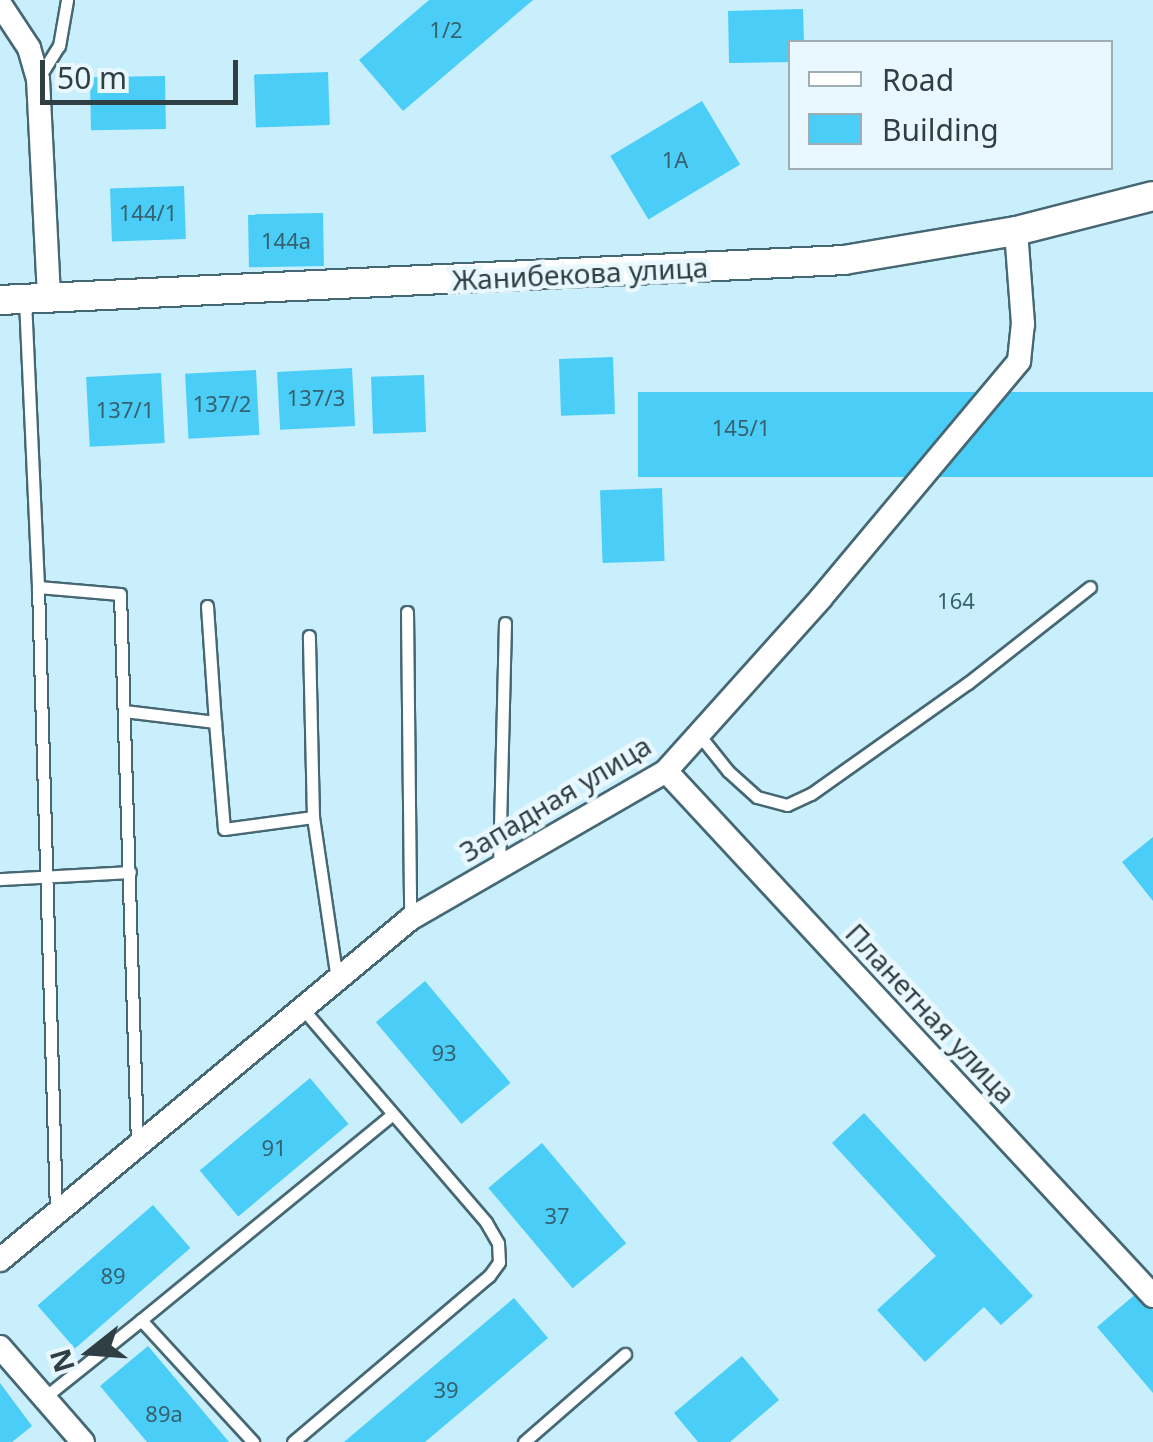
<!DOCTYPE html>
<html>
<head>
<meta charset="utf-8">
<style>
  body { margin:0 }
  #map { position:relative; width:1153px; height:1442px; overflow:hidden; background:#c9effd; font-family:"Noto Sans",sans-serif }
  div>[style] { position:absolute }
  .building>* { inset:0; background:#4acdf6; transform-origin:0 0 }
  .roads { filter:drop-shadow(2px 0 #466874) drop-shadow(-2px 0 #466874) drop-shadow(0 2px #466874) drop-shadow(0 -2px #466874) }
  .service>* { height:11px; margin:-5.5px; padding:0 5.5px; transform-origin:5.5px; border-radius:5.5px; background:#fff }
  .minor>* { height:22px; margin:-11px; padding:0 11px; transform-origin:11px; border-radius:11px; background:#fff }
  .tertiary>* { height:28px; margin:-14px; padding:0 14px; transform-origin:14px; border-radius:14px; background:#fff }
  span { translate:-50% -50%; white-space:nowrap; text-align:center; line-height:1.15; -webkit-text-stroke:9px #e9f8fe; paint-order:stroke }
  .number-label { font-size:22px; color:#366270 }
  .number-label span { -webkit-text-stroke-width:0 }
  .street-label { font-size:28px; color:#303f44 }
  .legend { position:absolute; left:788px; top:40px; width:325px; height:130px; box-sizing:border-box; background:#e9f8fe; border:2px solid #9faeb4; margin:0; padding:12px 18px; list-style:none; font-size:30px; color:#303f44 }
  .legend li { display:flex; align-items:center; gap:20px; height:50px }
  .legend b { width:50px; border:2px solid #9faeb4 }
  .north { position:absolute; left:40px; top:1302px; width:100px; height:100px; -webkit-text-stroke:8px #e9f8fe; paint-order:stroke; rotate:253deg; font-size:28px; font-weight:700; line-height:40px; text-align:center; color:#303f44 }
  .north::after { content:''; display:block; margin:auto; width:35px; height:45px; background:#303f44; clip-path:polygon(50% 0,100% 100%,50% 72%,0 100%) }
  .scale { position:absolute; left:40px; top:60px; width:198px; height:45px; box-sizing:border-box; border:5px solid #303f44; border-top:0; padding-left:12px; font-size:30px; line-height:35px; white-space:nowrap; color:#303f44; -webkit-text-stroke:8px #e9f8fe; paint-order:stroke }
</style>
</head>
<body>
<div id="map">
  <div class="building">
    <div style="clip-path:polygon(429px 0,533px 0,403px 111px,359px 60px)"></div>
    <div style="clip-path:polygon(803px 9px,804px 42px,790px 42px,790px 62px,729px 63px,728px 11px)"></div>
    <div style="left:328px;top:72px;width:53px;height:74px;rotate:88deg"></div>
    <div style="left:165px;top:76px;width:53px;height:75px;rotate:89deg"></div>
    <div style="left:702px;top:101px;width:74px;height:107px;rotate:59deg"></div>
    <div style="left:184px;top:186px;width:53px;height:74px;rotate:88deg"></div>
    <div style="left:323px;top:213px;width:53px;height:75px;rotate:89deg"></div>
    <div style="left:613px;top:357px;width:57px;height:54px;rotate:88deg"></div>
    <div style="left:352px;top:368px;width:58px;height:75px;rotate:87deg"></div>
    <div style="left:256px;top:370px;width:65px;height:71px;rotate:87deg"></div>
    <div style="left:161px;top:373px;width:70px;height:75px;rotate:87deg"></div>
    <div style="left:424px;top:375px;width:57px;height:53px;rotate:88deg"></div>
    <div style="left:1153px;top:392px;width:85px;height:515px;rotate:90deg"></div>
    <div style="left:816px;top:396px;width:58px;height:153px;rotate:87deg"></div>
    <div style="left:662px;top:488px;width:73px;height:62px;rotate:88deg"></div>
    <div style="clip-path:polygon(1153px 837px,1153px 901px,1122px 862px)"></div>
    <div style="left:425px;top:981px;width:133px;height:64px;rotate:50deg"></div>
    <div style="left:310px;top:1078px;width:60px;height:144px;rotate:50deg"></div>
    <div style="clip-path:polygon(864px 1113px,1033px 1296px,1001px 1325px,984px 1307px,925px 1362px,877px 1310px,936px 1256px,832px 1143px)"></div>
    <div style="left:542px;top:1143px;width:131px;height:70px;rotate:50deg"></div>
    <div style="left:153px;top:1205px;width:57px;height:153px;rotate:49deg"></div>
    <div style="clip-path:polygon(1138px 1292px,1153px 1310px,1153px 1393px,1097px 1327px)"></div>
    <div style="clip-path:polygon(514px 1298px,548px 1338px,425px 1442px,344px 1442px)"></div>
    <div style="clip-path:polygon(148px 1346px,229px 1442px,147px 1442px,100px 1386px)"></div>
    <div style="clip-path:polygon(742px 1356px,779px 1400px,730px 1442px,698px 1442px,674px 1413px)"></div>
    <div style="clip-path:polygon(0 1383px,32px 1426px,12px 1442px,0 1442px)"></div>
  </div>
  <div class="roads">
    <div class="service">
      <div style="left:38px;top:79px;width:39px;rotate:-58deg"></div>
      <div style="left:59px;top:46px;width:47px;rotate:-80.1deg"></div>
      <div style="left:25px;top:300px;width:287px;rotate:87.4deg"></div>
      <div style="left:38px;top:587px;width:82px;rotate:4.9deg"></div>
      <div style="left:120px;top:594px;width:551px;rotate:88.23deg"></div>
      <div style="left:38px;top:587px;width:626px;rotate:88.35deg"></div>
      <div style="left:207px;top:606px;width:116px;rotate:86.1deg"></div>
      <div style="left:407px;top:612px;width:307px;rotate:89.4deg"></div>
      <div style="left:124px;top:711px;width:92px;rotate:6.9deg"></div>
      <div style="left:215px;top:722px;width:107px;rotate:85.2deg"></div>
      <div style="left:224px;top:829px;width:90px;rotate:-7.7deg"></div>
      <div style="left:313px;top:817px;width:181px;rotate:-91.3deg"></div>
      <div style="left:700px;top:736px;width:45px;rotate:51.3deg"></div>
      <div style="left:728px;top:771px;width:39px;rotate:42deg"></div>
      <div style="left:757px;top:797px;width:31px;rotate:15deg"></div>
      <div style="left:787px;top:805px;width:26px;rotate:-25deg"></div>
      <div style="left:811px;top:794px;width:192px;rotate:-35.3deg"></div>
      <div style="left:968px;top:683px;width:155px;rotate:-38.2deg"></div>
      <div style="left:313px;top:817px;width:164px;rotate:81.6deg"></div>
      <div style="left:499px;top:868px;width:245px;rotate:-88.6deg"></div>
      <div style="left:0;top:879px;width:130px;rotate:-3.1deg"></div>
      <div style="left:141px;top:1320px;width:325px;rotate:-39.3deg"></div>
      <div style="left:45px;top:1397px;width:123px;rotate:-38.7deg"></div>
      <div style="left:141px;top:1320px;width:166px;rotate:47.4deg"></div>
      <div style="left:293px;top:1442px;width:257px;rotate:-40.3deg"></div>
      <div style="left:489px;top:1276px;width:17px;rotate:-54deg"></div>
      <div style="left:499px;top:1262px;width:19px;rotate:-93deg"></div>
      <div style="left:498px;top:1243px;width:24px;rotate:-120deg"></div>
      <div style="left:486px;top:1222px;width:282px;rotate:-130.7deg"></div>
      <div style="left:524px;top:1442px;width:134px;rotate:-41.1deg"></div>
    </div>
    <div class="minor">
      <div style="left:0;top:4px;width:53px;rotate:56.6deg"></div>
      <div style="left:29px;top:48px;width:32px;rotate:74deg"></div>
      <div style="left:38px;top:79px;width:219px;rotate:87.1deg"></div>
      <div style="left:666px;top:771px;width:716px;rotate:47.15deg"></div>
      <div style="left:0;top:1260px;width:533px;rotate:-39.75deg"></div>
      <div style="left:410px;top:919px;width:296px;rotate:-30deg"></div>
      <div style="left:666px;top:771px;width:232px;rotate:-48.1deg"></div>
      <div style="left:821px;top:598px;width:309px;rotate:-50.1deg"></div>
      <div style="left:1019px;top:361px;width:37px;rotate:-84deg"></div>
      <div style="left:1023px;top:324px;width:93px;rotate:-94.3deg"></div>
      <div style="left:0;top:1347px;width:126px;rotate:48.9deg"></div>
    </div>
    <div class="tertiary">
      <div style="left:0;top:300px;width:845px;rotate:-2.71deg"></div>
      <div style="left:844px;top:260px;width:174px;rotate:-9.6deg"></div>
      <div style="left:1016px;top:231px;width:141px;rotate:-14.3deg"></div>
    </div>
  </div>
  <div class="number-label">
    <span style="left:446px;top:30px">1/2</span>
    <span style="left:675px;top:160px">1А</span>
    <span style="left:148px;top:213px">144/1</span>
    <span style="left:286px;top:241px">144а</span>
    <span style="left:316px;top:398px">137/3</span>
    <span style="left:222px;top:404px">137/2</span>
    <span style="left:125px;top:410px">137/1</span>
    <span style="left:741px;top:428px">145/1</span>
    <span style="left:956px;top:601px">164</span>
    <span style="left:444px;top:1053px">93</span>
    <span style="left:274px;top:1148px">91</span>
    <span style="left:557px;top:1216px">37</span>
    <span style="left:113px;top:1276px">89</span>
    <span style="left:446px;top:1390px">39</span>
    <span style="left:164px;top:1414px">89а</span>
  </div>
  <div class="street-label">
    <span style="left:580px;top:273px;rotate:-3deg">Жанибекова улица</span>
    <span style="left:555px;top:798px;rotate:-31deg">Западная улица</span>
    <span style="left:931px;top:1013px;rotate:47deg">Планетная улица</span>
  </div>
  <ul class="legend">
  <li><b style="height:12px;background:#fff"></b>Road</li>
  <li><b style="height:28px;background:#4acdf6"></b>Building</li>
  </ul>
  <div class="north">N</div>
  <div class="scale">50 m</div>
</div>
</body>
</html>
